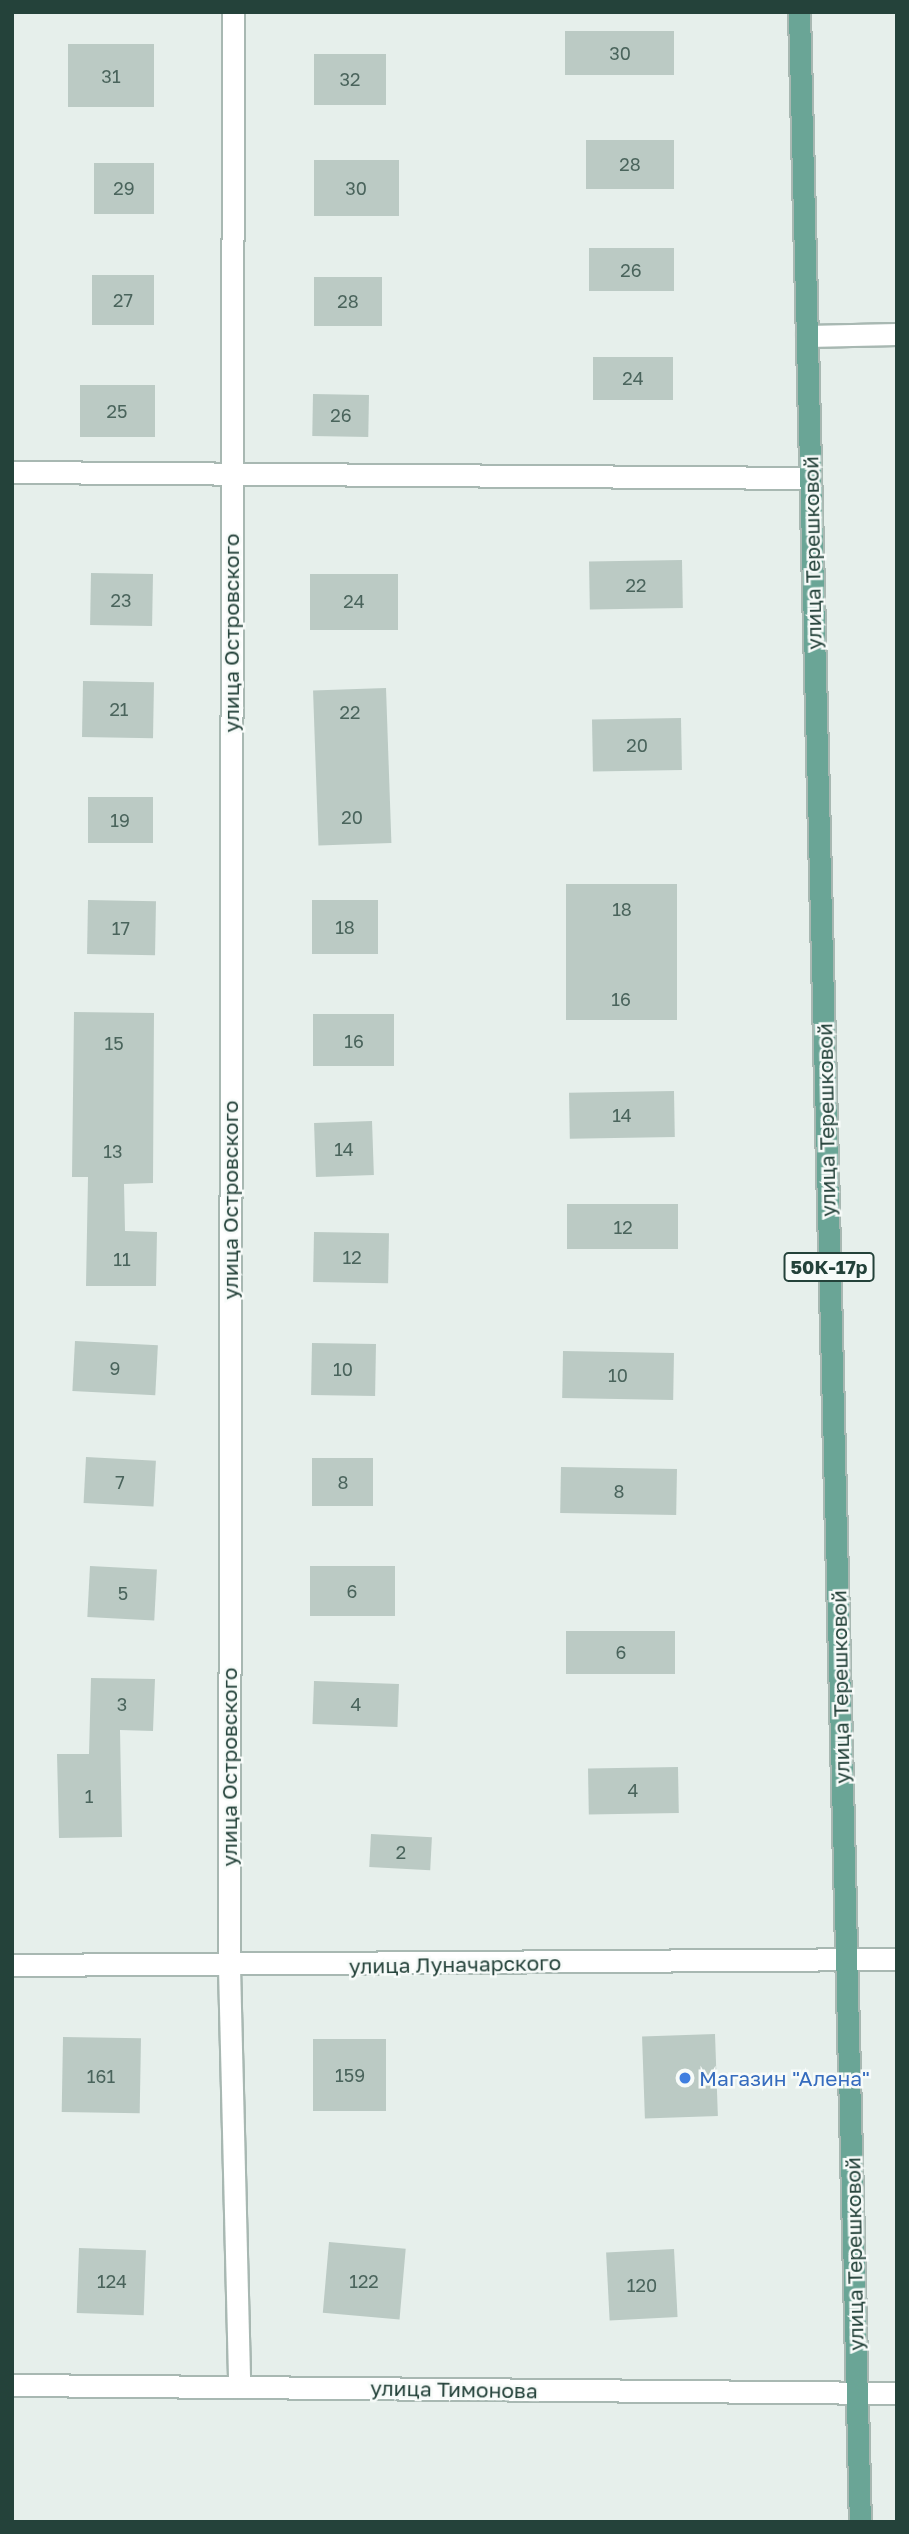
<!DOCTYPE html>
<html>
<head>
<meta charset="utf-8">
<style>
  body { margin:0 }
  #map { position:relative; width:909px; height:2534px; overflow:hidden; background:#e6efeb; font-family:"Golos Text",sans-serif }
  div>[style] { position:absolute }
  .building>* { inset:0; background:#bbcac4; transform-origin:0 0 }
  .roads { filter:drop-shadow(2px 0 #a8b8b2) drop-shadow(-2px 0 #a8b8b2) drop-shadow(0 2px #a8b8b2) drop-shadow(0 -2px #a8b8b2) }
  .street>* { height:21px; margin:-10.5px; padding:0 10.5px; transform-origin:10.5px; border-radius:10.5px; background:#fff }
  .primary>* { height:21px; margin:-10.5px; padding:0 10.5px; transform-origin:10.5px; border-radius:10.5px; background:#6aa596 }
  .dots>* { width:19px; height:19px; translate:-50% -50%; box-sizing:border-box; border:4px solid #f7fbf9; border-radius:50% }
  span { translate:-50% -50%; white-space:nowrap; text-align:center; line-height:1.15; -webkit-text-stroke:5px #f7fbf9; paint-order:stroke }
  .number-label { font-size:18px; color:#4a645c }
  .number-label span { -webkit-text-stroke-width:0 }
  .shield-label span { padding:2px 5px; background:#f7fbf9; border:2px solid; border-radius:5px; -webkit-text-stroke-width:0 }
  .shield-label { font-size:19px; color:#24423a; font-weight:700 }
  .street-label { font-size:21px; color:#24423a }
  .shop-label { font-size:21px; color:#366cbe }
  .left { translate:0 -50%; text-align:left }
  .frame { position:absolute; inset:0; border:14px solid #24423a; pointer-events:none }
</style>
</head>
<body>
<div id="map">
  <div class="building">
    <div style="left:565px;top:31px;width:109px;height:44px"></div>
    <div style="left:68px;top:44px;width:86px;height:63px"></div>
    <div style="left:314px;top:54px;width:72px;height:51px"></div>
    <div style="left:586px;top:140px;width:88px;height:49px"></div>
    <div style="left:314px;top:160px;width:85px;height:56px"></div>
    <div style="left:94px;top:163px;width:60px;height:51px"></div>
    <div style="left:589px;top:248px;width:85px;height:43px"></div>
    <div style="left:92px;top:275px;width:62px;height:50px"></div>
    <div style="left:314px;top:277px;width:68px;height:49px"></div>
    <div style="left:593px;top:357px;width:80px;height:43px"></div>
    <div style="left:80px;top:385px;width:75px;height:52px"></div>
    <div style="left:313px;top:394px;width:56px;height:42px;rotate:1deg"></div>
    <div style="left:682px;top:560px;width:48px;height:93px;rotate:89deg"></div>
    <div style="left:91px;top:573px;width:62px;height:52px;rotate:1deg"></div>
    <div style="left:310px;top:574px;width:88px;height:56px"></div>
    <div style="left:83px;top:681px;width:71px;height:56px;rotate:1deg"></div>
    <div style="left:386px;top:688px;width:155px;height:73px;rotate:88deg"></div>
    <div style="left:681px;top:718px;width:52px;height:89px;rotate:89deg"></div>
    <div style="left:88px;top:797px;width:65px;height:46px"></div>
    <div style="left:677px;top:884px;width:136px;height:111px;rotate:90deg"></div>
    <div style="left:88px;top:900px;width:68px;height:54px;rotate:1deg"></div>
    <div style="left:312px;top:900px;width:66px;height:54px"></div>
    <div style="clip-path:polygon(74px 1012px,154px 1013px,153px 1183px,124px 1184px,125px 1231px,157px 1232px,156px 1286px,86px 1286px,88px 1177px,72px 1177px)"></div>
    <div style="left:394px;top:1014px;width:52px;height:81px;rotate:90deg"></div>
    <div style="left:674px;top:1091px;width:46px;height:105px;rotate:89deg"></div>
    <div style="left:372px;top:1121px;width:54px;height:58px;rotate:88deg"></div>
    <div style="left:567px;top:1204px;width:111px;height:45px"></div>
    <div style="left:314px;top:1232px;width:75px;height:50px;rotate:1deg"></div>
    <div style="left:75px;top:1341px;width:83px;height:50px;rotate:3deg"></div>
    <div style="left:312px;top:1343px;width:64px;height:52px;rotate:1deg"></div>
    <div style="left:563px;top:1351px;width:111px;height:47px;rotate:1deg"></div>
    <div style="left:86px;top:1457px;width:70px;height:46px;rotate:3deg"></div>
    <div style="left:312px;top:1458px;width:61px;height:48px"></div>
    <div style="left:561px;top:1467px;width:116px;height:46px;rotate:1deg"></div>
    <div style="left:90px;top:1566px;width:67px;height:51px;rotate:3deg"></div>
    <div style="left:310px;top:1566px;width:85px;height:50px"></div>
    <div style="left:675px;top:1631px;width:43px;height:109px;rotate:90deg"></div>
    <div style="clip-path:polygon(91px 1678px,155px 1679px,153px 1731px,120px 1730px,122px 1837px,59px 1838px,57px 1754px,89px 1754px)"></div>
    <div style="left:314px;top:1681px;width:85px;height:43px;rotate:2deg"></div>
    <div style="left:678px;top:1767px;width:46px;height:90px;rotate:89deg"></div>
    <div style="left:371px;top:1834px;width:61px;height:33px;rotate:3deg"></div>
    <div style="left:715px;top:2034px;width:82px;height:73px;rotate:88deg"></div>
    <div style="left:63px;top:2037px;width:78px;height:75px;rotate:1deg"></div>
    <div style="left:313px;top:2039px;width:73px;height:72px"></div>
    <div style="left:329px;top:2242px;width:77px;height:71px;rotate:5deg"></div>
    <div style="left:79px;top:2248px;width:67px;height:65px;rotate:2deg"></div>
    <div style="left:674px;top:2249px;width:68px;height:68px;rotate:87deg"></div>
  </div>
  <div class="roads">
    <div class="street">
      <div style="left:233px;top:12px;width:1955px;rotate:90.12deg"></div>
      <div style="left:229px;top:1967px;width:420px;rotate:88.6deg"></div>
      <div style="left:807px;top:336px;width:90px;rotate:-1.3deg"></div>
      <div style="left:12px;top:472px;width:798px;rotate:0.43deg"></div>
      <div style="left:12px;top:1965px;width:885px;rotate:-0.39deg"></div>
      <div style="left:12px;top:2385px;width:885px;rotate:0.52deg"></div>
    </div>
    <div class="primary">
      <div style="left:799px;top:12px;width:2511px;rotate:88.61deg"></div>
    </div>
  </div>
  <div class="dots">
    <div style="left:685px;top:2078px;background:#3f7fe0"></div>
  </div>
  <div class="number-label">
    <span style="left:620px;top:53px">30</span>
    <span style="left:111px;top:76px">31</span>
    <span style="left:350px;top:79px">32</span>
    <span style="left:630px;top:164px">28</span>
    <span style="left:124px;top:188px">29</span>
    <span style="left:356px;top:188px">30</span>
    <span style="left:631px;top:270px">26</span>
    <span style="left:123px;top:300px">27</span>
    <span style="left:348px;top:301px">28</span>
    <span style="left:633px;top:378px">24</span>
    <span style="left:117px;top:411px">25</span>
    <span style="left:341px;top:415px">26</span>
    <span style="left:636px;top:585px">22</span>
    <span style="left:121px;top:600px">23</span>
    <span style="left:354px;top:601px">24</span>
    <span style="left:119px;top:709px">21</span>
    <span style="left:350px;top:712px">22</span>
    <span style="left:637px;top:745px">20</span>
    <span style="left:352px;top:817px">20</span>
    <span style="left:120px;top:820px">19</span>
    <span style="left:622px;top:909px">18</span>
    <span style="left:345px;top:927px">18</span>
    <span style="left:121px;top:928px">17</span>
    <span style="left:621px;top:999px">16</span>
    <span style="left:354px;top:1041px">16</span>
    <span style="left:114px;top:1043px">15</span>
    <span style="left:622px;top:1115px">14</span>
    <span style="left:344px;top:1149px">14</span>
    <span style="left:113px;top:1151px">13</span>
    <span style="left:623px;top:1227px">12</span>
    <span style="left:352px;top:1257px">12</span>
    <span style="left:122px;top:1259px">11</span>
    <span style="left:115px;top:1368px">9</span>
    <span style="left:343px;top:1369px">10</span>
    <span style="left:618px;top:1375px">10</span>
    <span style="left:120px;top:1482px">7</span>
    <span style="left:343px;top:1482px">8</span>
    <span style="left:619px;top:1491px">8</span>
    <span style="left:352px;top:1591px">6</span>
    <span style="left:123px;top:1593px">5</span>
    <span style="left:621px;top:1652px">6</span>
    <span style="left:122px;top:1704px">3</span>
    <span style="left:356px;top:1704px">4</span>
    <span style="left:633px;top:1790px">4</span>
    <span style="left:89px;top:1796px">1</span>
    <span style="left:401px;top:1852px">2</span>
    <span style="left:350px;top:2075px">159</span>
    <span style="left:101px;top:2076px">161</span>
    <span style="left:112px;top:2281px">124</span>
    <span style="left:364px;top:2281px">122</span>
    <span style="left:642px;top:2285px">120</span>
  </div>
  <div class="shield-label">
    <span style="left:829px;top:1267px">50К-17р</span>
  </div>
  <div class="street-label">
    <span style="left:812px;top:553px;rotate:-91deg">улица Терешковой</span>
    <span style="left:231px;top:633px;rotate:-90deg">улица Островского</span>
    <span style="left:826px;top:1120px;rotate:-91deg">улица Терешковой</span>
    <span style="left:230px;top:1200px;rotate:-90deg">улица Островского</span>
    <span style="left:840px;top:1687px;rotate:-91deg">улица Терешковой</span>
    <span style="left:229px;top:1767px;rotate:-90deg">улица Островского</span>
    <span style="left:455px;top:1964px;rotate:-1deg">улица Луначарского</span>
    <span style="left:854px;top:2254px;rotate:-91deg">улица Терешковой</span>
    <span style="left:454px;top:2389px;rotate:1deg">улица Тимонова</span>
  </div>
  <div class="shop-label">
    <span class="left" style="left:699px;top:2078px">Магазин "Алена"</span>
  </div>
  <div class="frame"></div>
</div>
</body>
</html>
